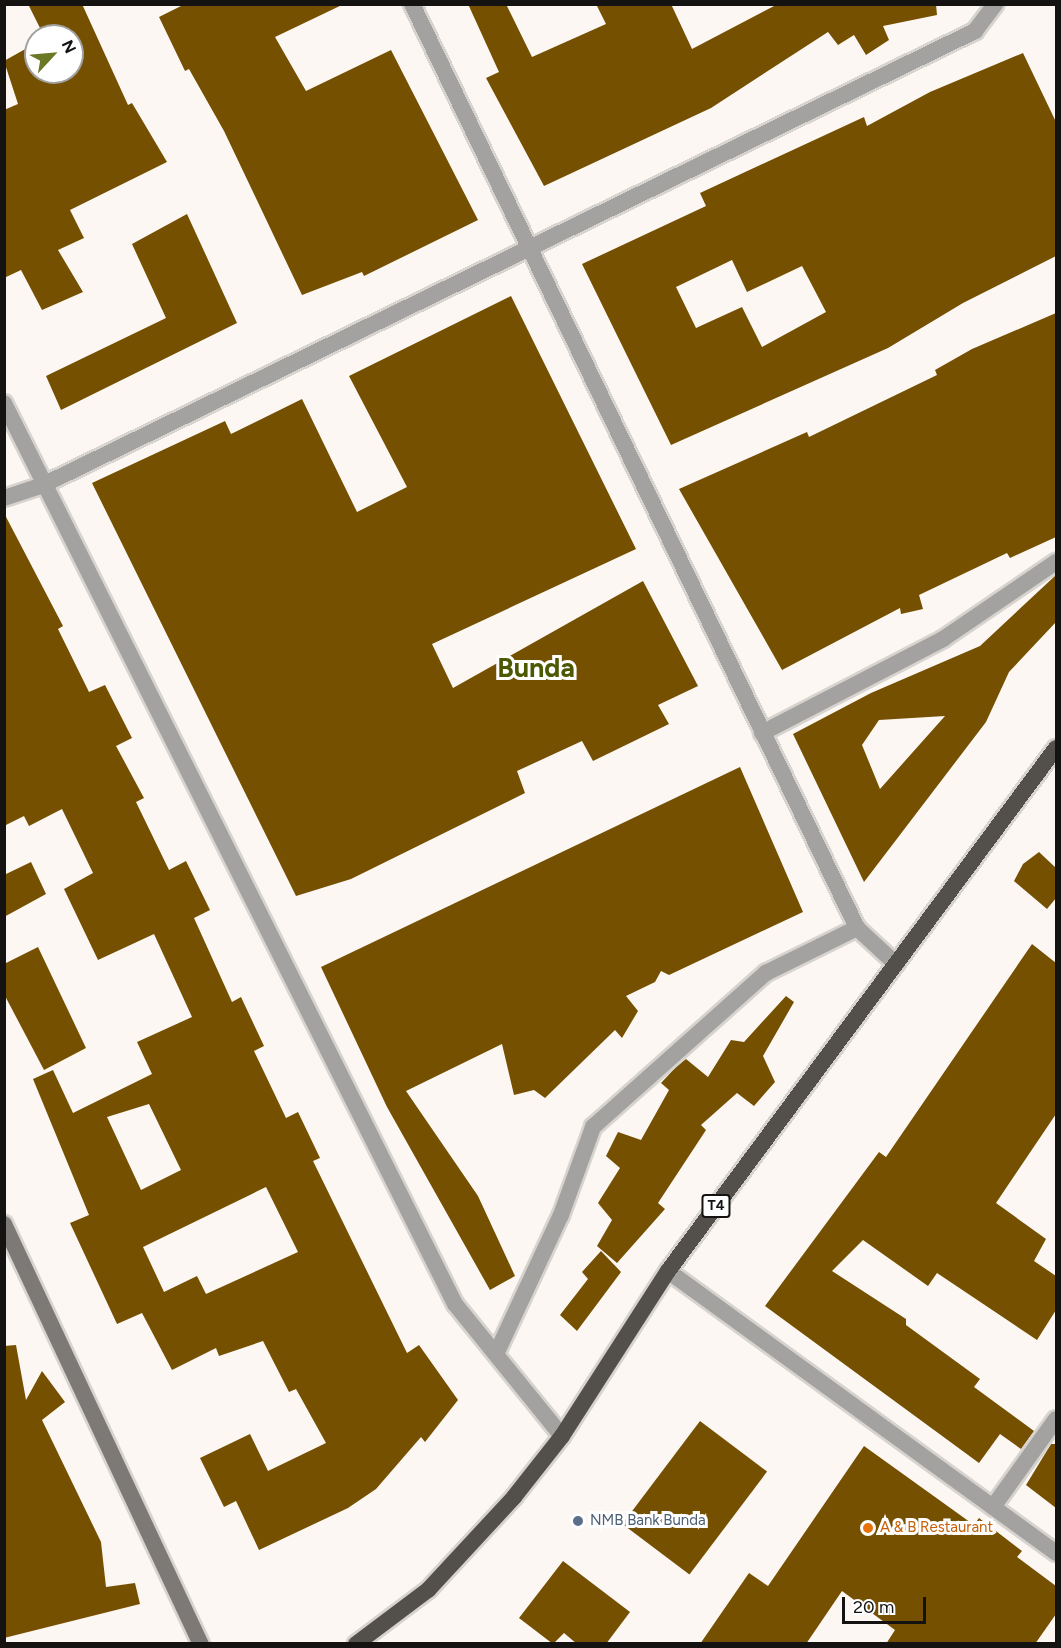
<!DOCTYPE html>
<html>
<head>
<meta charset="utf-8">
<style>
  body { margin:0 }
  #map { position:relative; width:1061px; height:1648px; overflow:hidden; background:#fcf7f2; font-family:Figtree,sans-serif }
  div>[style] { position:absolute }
  .building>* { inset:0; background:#755000; transform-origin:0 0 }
  .roads { filter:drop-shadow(2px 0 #d7d3ce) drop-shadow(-2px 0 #d7d3ce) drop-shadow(0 2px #d7d3ce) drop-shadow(0 -2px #d7d3ce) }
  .minor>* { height:16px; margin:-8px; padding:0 8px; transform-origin:8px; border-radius:8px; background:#a4a2a0 }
  .secondary>* { height:16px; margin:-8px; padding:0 8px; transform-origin:8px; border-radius:8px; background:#7c7976 }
  .trunk>* { height:16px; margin:-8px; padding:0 8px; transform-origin:8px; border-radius:8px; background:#53504c }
  .dots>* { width:16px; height:16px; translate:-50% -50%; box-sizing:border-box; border:3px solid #fff; border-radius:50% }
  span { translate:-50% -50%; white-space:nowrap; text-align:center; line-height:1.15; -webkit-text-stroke:6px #fff; paint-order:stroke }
  .shield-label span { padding:2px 4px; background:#fff; border:2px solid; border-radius:4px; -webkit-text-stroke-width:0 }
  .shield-label { font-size:14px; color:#141311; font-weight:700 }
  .service-label { font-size:15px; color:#4e5e75 }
  .left { translate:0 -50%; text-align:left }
  .food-label { font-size:15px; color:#c56008 }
  .town-label { font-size:27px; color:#4d5803; font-weight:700 }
  .frame { position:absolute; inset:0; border:6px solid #141311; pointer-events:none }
  .north { position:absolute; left:24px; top:24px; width:60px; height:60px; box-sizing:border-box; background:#fff; border:2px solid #a1a1a0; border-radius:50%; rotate:64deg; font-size:16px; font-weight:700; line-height:24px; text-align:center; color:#141311 }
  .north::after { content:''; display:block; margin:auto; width:21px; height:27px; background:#6b7824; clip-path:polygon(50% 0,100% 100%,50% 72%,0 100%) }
  .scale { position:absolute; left:842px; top:1597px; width:84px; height:27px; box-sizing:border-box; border:3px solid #141311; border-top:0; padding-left:8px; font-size:18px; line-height:21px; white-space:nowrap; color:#141311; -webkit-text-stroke:4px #fff; paint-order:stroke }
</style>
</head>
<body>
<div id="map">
  <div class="building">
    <div style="clip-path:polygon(28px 4px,82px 4px,128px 105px,132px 103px,167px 162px,70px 210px,84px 238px,58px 250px,83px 292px,42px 310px,21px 270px,4px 278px,4px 110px,18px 104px,4px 61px,36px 43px,36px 72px,72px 72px,72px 36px,44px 36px)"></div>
    <div style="clip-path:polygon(185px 4px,344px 4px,275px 37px,306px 91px,391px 50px,478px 220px,364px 276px,362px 272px,302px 295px,224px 131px,189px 69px,185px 71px,159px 17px)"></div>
    <div style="clip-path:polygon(468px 4px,506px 4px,532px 57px,606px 24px,596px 4px,671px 4px,692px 49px,778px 4px,936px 4px,937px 15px,883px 26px,889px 40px,866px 55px,854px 35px,838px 45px,828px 32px,711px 108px,544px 186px,486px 78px,499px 72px)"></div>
    <div style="clip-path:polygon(evenodd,1023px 53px,1056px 122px,1056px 256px,963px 303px,888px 348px,671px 445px,582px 264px,706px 206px,700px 193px,864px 117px,867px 126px,930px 92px,1023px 53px,732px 260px,747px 292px,802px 266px,826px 312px,762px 347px,742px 307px,696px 328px,676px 287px,732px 260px)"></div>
    <div style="clip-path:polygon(187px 214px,237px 323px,61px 410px,46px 376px,166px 318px,132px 244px)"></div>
    <div style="clip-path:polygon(511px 296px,636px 549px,432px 644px,453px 688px,643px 581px,698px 686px,658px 705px,669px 724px,593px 761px,582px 741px,517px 771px,525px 793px,351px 879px,296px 896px,92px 483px,225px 421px,231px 434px,302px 399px,357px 512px,407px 487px,349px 376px)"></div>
    <div style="clip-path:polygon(1056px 313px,1056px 537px,1010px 558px,1007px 553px,919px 595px,923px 609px,901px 614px,900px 608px,782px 670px,679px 489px,807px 432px,809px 437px,937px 375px,935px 370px,972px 349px)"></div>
    <div style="clip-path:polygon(evenodd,4px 513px,63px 626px,58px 629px,89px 692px,105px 685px,132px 738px,116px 746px,144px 798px,136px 802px,169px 870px,186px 861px,210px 910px,194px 918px,232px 1002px,241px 997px,264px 1046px,254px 1051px,286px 1118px,298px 1112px,320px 1158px,313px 1161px,407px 1353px,419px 1345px,458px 1400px,425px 1442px,421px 1437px,376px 1489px,348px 1508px,259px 1550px,236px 1501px,224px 1507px,200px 1458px,250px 1434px,268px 1471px,326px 1443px,296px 1389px,289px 1392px,263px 1341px,219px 1356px,216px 1348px,172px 1370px,142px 1313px,117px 1324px,70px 1223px,89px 1215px,33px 1079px,53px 1070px,73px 1113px,152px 1074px,137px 1042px,192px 1017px,154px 934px,98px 960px,64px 889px,93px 873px,62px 809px,29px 826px,24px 816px,4px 826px,4px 513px,149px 1104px,181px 1170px,141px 1190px,107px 1117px,149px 1104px,4px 513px,266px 1187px,298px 1252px,206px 1294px,197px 1276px,164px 1292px,143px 1247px,266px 1187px)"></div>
    <div style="clip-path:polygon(evenodd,1056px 575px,1056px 622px,1009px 672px,986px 722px,864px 882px,793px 734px,871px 693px,980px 646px,1056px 575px,945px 716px,880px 789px,862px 745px,879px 720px,945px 716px)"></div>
    <div style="clip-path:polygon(740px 767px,803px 912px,669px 975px,661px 971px,655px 982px,626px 996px,638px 1011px,622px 1038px,615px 1030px,545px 1098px,534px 1090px,514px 1095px,502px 1044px,406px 1091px,478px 1196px,515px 1276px,490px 1290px,387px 1107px,321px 967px)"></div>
    <div style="clip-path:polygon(1039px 852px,1056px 868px,1056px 898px,1047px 909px,1014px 881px,1023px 864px)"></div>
    <div style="clip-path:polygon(31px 862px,46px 894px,4px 917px,4px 875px)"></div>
    <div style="clip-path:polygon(1032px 944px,1056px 963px,1056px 1114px,996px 1203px,1046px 1239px,1034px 1261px,1056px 1276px,1056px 1310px,1037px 1340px,937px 1273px,928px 1286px,863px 1240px,832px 1271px,906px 1319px,906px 1325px,980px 1379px,974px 1387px,1034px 1431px,1021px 1449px,1000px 1434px,979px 1463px,765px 1306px,879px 1152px,886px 1157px)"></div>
    <div style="clip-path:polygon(38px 947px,86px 1048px,44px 1070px,4px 994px,4px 964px)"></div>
    <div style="clip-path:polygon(786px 996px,794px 1002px,763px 1056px,775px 1082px,754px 1106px,737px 1093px,701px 1125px,706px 1130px,658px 1203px,665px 1209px,617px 1263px,597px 1246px,612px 1220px,598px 1203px,620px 1168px,606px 1156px,618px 1132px,641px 1140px,669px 1090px,661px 1083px,676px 1067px,686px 1059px,708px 1077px,731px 1040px,744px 1042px)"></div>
    <div style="clip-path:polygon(601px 1251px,621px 1272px,577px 1331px,560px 1315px,588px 1279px,582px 1272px)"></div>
    <div style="clip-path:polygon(16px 1345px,26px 1400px,42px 1371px,65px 1402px,42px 1420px,101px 1542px,106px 1587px,135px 1583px,140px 1604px,4px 1638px,4px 1346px)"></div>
    <div style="left:700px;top:1421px;width:84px;height:129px;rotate:37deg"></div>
    <div style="clip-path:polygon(1051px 1444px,1056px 1444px,1056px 1508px,1026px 1485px)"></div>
    <div style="clip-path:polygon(864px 1446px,974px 1525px,979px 1518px,1022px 1551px,1017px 1557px,1056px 1586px,1056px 1614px,1035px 1644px,886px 1644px,895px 1630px,842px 1591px,806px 1644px,700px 1644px,749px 1573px,768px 1586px)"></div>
    <div style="clip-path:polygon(563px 1561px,630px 1612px,606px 1644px,577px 1644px,564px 1633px,553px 1644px,519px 1618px)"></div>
  </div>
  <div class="roads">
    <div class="minor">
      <div style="left:412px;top:4px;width:1026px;rotate:64.28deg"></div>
      <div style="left:857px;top:928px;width:53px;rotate:42.7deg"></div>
      <div style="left:4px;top:403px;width:1008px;rotate:63.41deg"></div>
      <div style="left:455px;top:1304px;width:170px;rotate:51deg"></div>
      <div style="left:4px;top:498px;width:41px;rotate:-18.4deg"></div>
      <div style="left:43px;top:485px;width:1037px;rotate:-25.97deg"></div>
      <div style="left:975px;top:31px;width:34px;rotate:-53deg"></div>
      <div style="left:762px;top:733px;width:204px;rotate:-27.4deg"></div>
      <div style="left:943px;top:639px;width:137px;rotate:-34.3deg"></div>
      <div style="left:668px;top:1271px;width:480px;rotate:36deg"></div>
      <div style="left:497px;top:1352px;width:151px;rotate:-65deg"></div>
      <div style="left:561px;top:1215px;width:94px;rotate:-70deg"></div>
      <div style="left:593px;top:1127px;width:232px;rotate:-41.7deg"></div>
      <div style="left:766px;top:973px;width:102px;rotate:-26.3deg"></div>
      <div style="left:993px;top:1507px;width:108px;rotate:-54.4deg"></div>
    </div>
    <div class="secondary">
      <div style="left:4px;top:1224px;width:464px;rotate:64.9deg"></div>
    </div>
    <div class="trunk">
      <div style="left:356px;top:1644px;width:90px;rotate:-36.9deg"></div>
      <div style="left:428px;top:1590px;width:127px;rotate:-47.2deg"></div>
      <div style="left:514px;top:1497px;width:78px;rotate:-51.8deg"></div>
      <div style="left:562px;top:1436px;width:196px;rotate:-57.3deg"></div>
      <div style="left:668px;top:1271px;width:651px;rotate:-53.43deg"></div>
    </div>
  </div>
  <div class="dots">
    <div style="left:578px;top:1521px;background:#5c6f8a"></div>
    <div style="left:868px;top:1528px;background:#e8710a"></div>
  </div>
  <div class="shield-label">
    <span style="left:716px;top:1206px">T4</span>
  </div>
  <div class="service-label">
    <span class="left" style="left:590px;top:1521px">NMB Bank Bunda</span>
  </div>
  <div class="food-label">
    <span class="left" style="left:880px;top:1528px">A &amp; B Restaurant</span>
  </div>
  <div class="town-label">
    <span style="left:536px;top:668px">Bunda</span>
  </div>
  <div class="frame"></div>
  <div class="north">N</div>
  <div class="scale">20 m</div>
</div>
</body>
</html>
